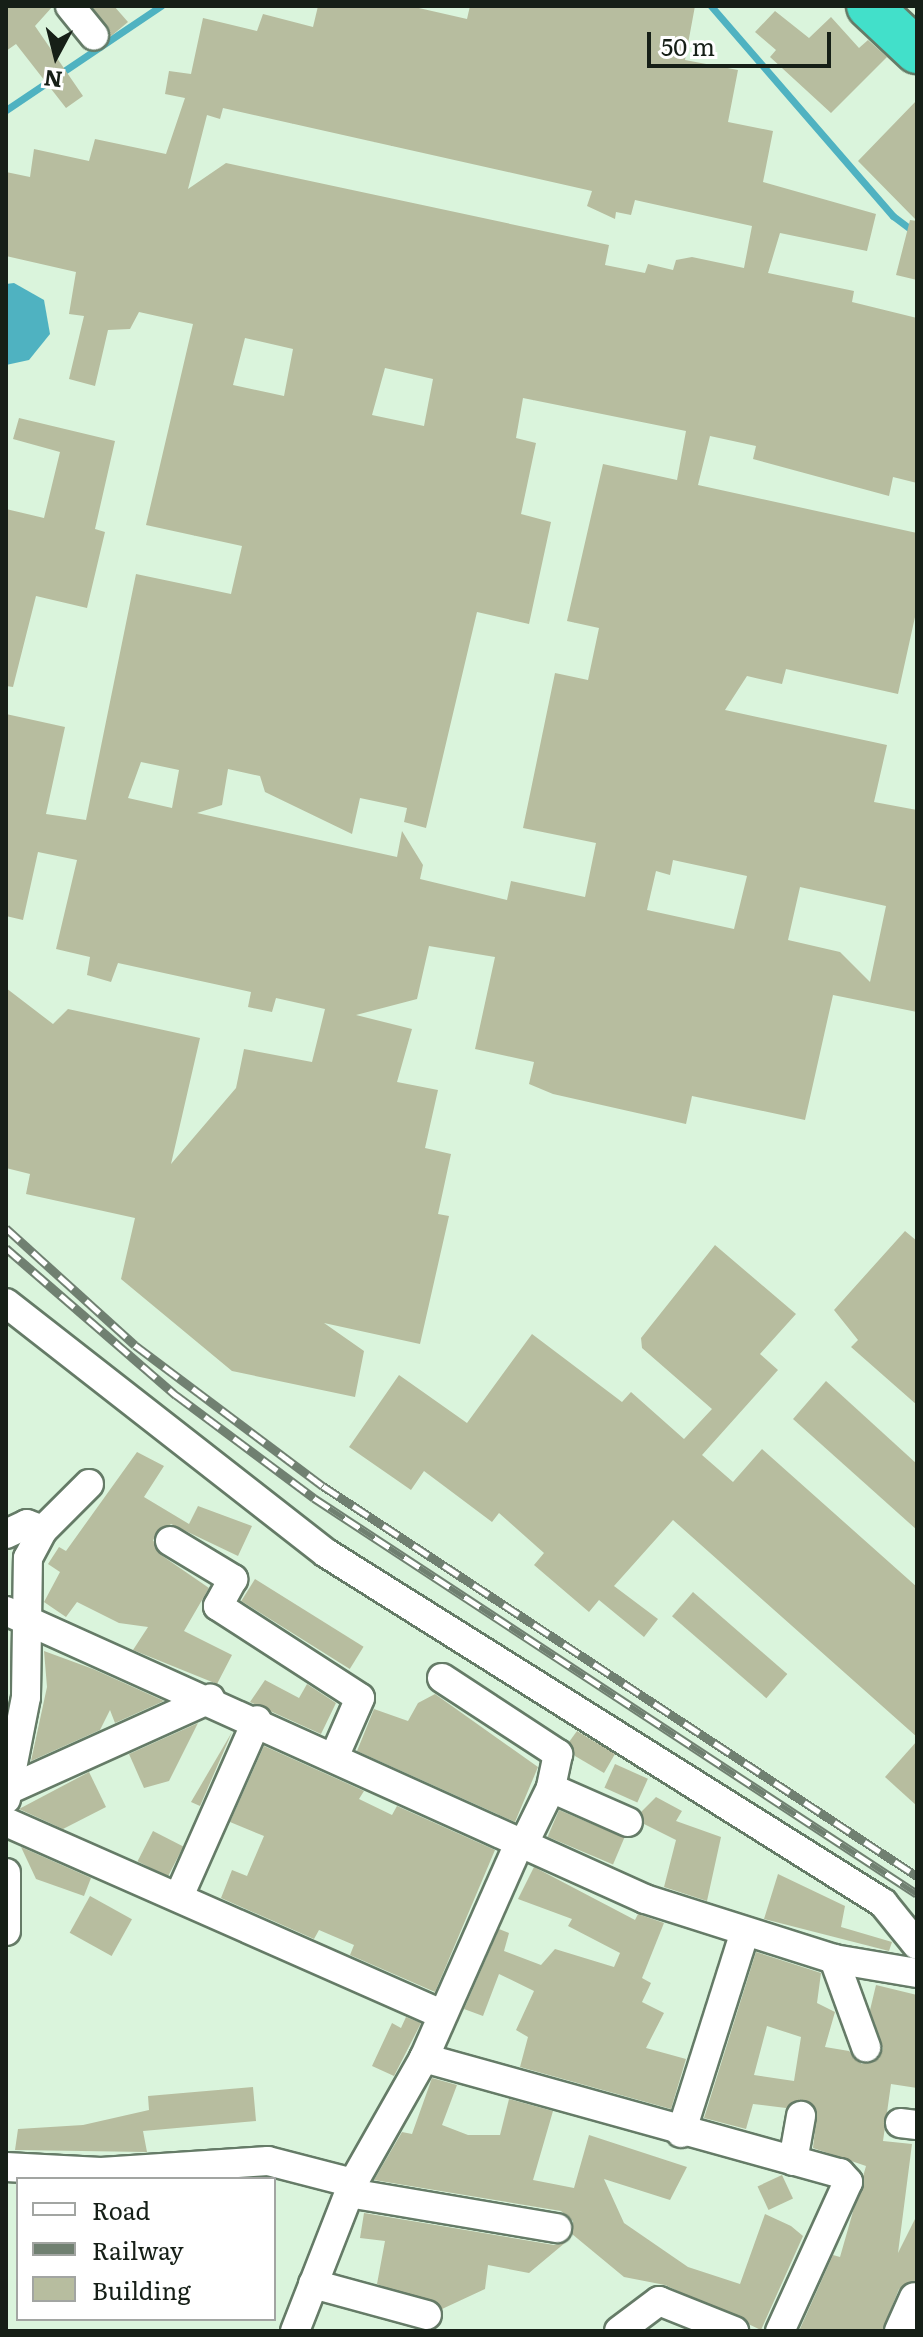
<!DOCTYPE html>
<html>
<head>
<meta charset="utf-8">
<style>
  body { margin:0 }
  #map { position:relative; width:923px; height:2337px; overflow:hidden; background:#daf4dc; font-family:Literata,serif }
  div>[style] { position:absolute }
  .water>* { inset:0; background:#4fb2c1 }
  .stream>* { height:7px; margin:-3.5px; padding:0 3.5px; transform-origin:3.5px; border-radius:3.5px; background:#4fb2c1 }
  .building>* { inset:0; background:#b7bd9f; transform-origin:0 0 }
  .roads { filter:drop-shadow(2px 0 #657b67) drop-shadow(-2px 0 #657b67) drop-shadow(0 2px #657b67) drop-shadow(0 -2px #657b67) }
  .minor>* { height:28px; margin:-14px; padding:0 14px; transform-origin:14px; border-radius:14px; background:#fff }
  .trunk>* { height:44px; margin:-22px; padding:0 22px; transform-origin:22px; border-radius:22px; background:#42e0ca }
  .rail>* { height:9px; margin-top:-4.5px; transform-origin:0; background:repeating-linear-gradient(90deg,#fff 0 18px,#708071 0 36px); box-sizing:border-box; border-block:2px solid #708071 }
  span { translate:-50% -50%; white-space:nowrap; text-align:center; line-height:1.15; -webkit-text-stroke:6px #fff; paint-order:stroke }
  .frame { position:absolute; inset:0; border:8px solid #161f17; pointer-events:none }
  .legend { position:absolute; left:16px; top:2177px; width:260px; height:144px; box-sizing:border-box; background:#fff; border:2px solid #a2a5a2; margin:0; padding:10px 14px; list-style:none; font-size:24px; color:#161f17 }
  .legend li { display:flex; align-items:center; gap:16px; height:40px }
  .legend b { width:40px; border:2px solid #a2a5a2 }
  .north { position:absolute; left:16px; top:16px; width:80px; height:80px; -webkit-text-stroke:6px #fff; paint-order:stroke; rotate:187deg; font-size:22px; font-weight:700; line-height:32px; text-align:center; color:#161f17 }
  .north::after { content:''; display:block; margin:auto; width:28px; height:36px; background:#161f17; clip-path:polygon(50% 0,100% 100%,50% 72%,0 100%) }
  .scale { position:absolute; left:647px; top:32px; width:184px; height:36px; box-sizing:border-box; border:4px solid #161f17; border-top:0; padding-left:10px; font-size:24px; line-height:28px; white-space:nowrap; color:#161f17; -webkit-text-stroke:6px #fff; paint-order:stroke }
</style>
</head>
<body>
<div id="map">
  <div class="water">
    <div style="clip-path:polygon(14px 283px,44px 300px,50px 334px,29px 360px,6px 365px,6px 284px)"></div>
  </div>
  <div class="stream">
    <div style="left:711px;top:6px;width:278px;rotate:49.1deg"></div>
    <div style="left:893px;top:216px;width:30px;rotate:37deg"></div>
    <div style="left:6px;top:110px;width:187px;rotate:-33.9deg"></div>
  </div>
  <div class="building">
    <div style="clip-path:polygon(6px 6px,53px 6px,35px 26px,83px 96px,66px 108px,16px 44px,6px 51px)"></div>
    <div style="clip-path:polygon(92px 6px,114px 6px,128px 22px,110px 37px)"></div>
    <div style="clip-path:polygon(evenodd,318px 6px,410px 6px,467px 19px,470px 6px,695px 6px,685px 60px,738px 70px,728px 122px,773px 131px,763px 182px,876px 214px,867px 251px,780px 233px,768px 273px,854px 291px,852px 302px,917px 318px,917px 483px,893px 477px,889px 496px,753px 459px,756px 446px,710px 436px,698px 485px,917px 533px,917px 608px,898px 694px,786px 669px,782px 684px,747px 676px,725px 710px,887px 745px,874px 802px,917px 810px,917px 1012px,833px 995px,805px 1120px,692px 1096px,686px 1124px,553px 1094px,529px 1084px,534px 1062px,475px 1049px,495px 957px,429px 946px,417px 999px,356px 1015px,412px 1029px,397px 1082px,438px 1090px,425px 1148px,451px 1154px,438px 1214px,449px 1216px,420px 1344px,324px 1323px,364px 1351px,355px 1397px,232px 1371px,121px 1279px,135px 1218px,26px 1194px,30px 1174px,6px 1168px,6px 988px,53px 1024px,68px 1009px,200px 1038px,171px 1164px,236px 1088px,244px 1049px,312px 1062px,325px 1009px,276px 998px,272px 1012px,248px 1007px,251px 992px,118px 963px,111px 982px,87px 975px,90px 957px,56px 949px,77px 860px,38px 852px,23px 920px,6px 916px,6px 714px,65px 727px,46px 814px,86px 820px,136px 574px,231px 594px,242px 546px,146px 525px,193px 324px,139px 312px,130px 329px,108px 330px,95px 386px,69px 379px,84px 316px,69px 314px,76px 272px,6px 256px,6px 172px,30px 177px,34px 149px,89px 161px,95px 139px,166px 154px,185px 98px,165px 94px,169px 71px,191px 74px,203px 18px,257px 31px,263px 14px,313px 27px,318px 6px,223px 108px,592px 191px,587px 206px,615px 219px,616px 212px,631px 215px,635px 200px,752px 226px,744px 268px,692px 257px,676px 260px,673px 270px,648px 264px,645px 273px,605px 265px,609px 245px,226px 163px,188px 189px,207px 115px,220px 119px,223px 108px,318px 6px,245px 338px,293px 349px,284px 396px,233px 385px,245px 338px,318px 6px,385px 368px,433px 379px,424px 426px,372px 415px,385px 368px,318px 6px,523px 398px,686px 431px,677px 480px,603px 464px,567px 621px,599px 628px,588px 680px,555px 673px,523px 828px,596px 843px,585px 897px,511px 881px,507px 900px,420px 879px,423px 865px,402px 831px,397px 857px,197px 813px,222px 805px,228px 769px,260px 776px,265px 792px,352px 834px,360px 798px,407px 808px,404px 822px,426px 828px,477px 612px,529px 624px,551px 522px,521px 514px,536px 443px,516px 438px,523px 398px,318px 6px,141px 762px,179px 770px,172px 808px,128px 798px,141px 762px,318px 6px,673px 860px,747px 876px,734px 929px,647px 910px,656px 871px,670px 875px,673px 860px,318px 6px,800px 887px,886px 906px,870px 982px,840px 952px,788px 940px,800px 887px)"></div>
    <div style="clip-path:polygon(775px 11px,809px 38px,831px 17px,859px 48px,868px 40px,887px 57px,831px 113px,770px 57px,776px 50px,755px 32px)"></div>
    <div style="clip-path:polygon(917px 100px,917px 280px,896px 275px,910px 220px,917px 221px,858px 161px)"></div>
    <div style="clip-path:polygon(19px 418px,115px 441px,95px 529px,105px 532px,87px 608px,36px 596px,13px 687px,6px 686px,6px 509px,44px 518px,60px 452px,13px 439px)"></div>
    <div style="clip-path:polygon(905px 1231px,917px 1241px,917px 1405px,851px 1347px,858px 1340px,834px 1310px)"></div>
    <div style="clip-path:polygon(715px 1245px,796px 1314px,760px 1354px,778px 1370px,702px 1455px,733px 1482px,762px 1449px,917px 1587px,917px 1737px,673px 1520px,614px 1586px,658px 1619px,644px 1637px,599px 1600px,589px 1612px,534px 1565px,544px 1553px,499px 1513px,492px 1522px,424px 1471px,411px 1490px,349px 1447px,399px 1375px,467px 1423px,532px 1334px,622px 1402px,631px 1392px,684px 1439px,712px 1409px,642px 1348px,641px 1338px)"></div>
    <div style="clip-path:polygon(826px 1381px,917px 1464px,917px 1530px,793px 1419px)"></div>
    <div style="clip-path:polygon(137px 1452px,164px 1466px,144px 1497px,189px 1524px,198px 1506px,252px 1526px,238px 1556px,171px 1524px,153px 1540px,161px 1555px,209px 1588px,184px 1631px,232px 1655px,217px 1684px,133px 1650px,148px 1627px,119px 1623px,77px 1602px,66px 1617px,44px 1602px,60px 1572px,48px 1564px,59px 1547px,66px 1551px)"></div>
    <div style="left:255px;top:1579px;width:128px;height:26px;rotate:32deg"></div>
    <div style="left:693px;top:1592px;width:125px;height:32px;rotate:41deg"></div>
    <div style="clip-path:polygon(44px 1651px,93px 1669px,164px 1701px,115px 1723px,110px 1710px,100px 1730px,31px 1761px,47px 1687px)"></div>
    <div style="clip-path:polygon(265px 1680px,299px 1698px,307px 1684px,336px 1703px,321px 1734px,250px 1702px)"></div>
    <div style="clip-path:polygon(435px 1694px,538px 1767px,515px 1822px,357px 1751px,374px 1709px,408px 1721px,418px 1703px)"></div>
    <div style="clip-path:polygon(198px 1723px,169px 1781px,144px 1788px,129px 1754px)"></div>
    <div style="clip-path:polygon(577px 1731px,615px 1754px,604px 1773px,575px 1756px,569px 1742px)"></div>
    <div style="clip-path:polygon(232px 1732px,200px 1806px,191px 1802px)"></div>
    <div style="clip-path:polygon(917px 1741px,917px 1806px,885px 1777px)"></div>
    <div style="clip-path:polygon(264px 1746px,364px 1791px,359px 1799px,392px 1815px,397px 1806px,495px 1850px,435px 1992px,350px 1955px,354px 1945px,319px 1930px,314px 1939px,221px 1898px,232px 1870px,247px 1876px,264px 1836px,230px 1822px)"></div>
    <div style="left:615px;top:1764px;width:36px;height:26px;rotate:24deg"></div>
    <div style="clip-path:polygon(89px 1772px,106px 1807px,63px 1829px,19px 1809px)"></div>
    <div style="clip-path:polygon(656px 1797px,682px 1811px,676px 1821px,721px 1837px,707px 1901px,664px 1887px,676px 1840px,644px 1824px,641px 1812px)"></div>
    <div style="left:559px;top:1810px;width:71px;height:29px;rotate:23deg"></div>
    <div style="left:153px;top:1831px;width:34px;height:34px;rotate:27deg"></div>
    <div style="clip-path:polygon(21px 1847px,91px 1878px,84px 1896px,36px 1879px)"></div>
    <div style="clip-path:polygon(534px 1867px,635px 1920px,638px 1914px,664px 1923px,642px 1978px,651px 1983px,642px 2002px,664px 2013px,646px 2048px,686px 2059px,671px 2109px,520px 2067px,528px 2037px,516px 2030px,534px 1991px,499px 1974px,483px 2016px,464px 2009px,499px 1929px,509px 1933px,504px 1951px,541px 1965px,555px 1949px,614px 1967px,620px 1953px,568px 1926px,572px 1919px,518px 1899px)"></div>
    <div style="clip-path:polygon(778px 1874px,845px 1906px,841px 1927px,892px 1942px,889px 1951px,764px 1919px)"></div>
    <div style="left:90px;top:1896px;width:48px;height:42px;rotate:29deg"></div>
    <div style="clip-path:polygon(evenodd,756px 1952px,821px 1973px,817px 2003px,835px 2012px,825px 2047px,849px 2051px,862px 2064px,883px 2049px,870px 2010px,876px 1985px,917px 1995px,917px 2088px,891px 2084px,883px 2141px,912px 2144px,898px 2253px,917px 2215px,917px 2281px,899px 2289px,882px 2331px,799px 2331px,833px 2255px,840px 2257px,866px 2166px,813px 2148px,817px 2111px,805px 2100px,786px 2108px,753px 2104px,746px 2129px,704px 2118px,756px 1952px,767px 2026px,801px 2037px,794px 2081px,754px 2075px,767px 2026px)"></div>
    <div style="clip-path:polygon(406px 2017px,421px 2023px,394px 2076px,372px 2066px,392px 2023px,401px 2028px)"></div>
    <div style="clip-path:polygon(432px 2078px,457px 2085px,442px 2125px,468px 2135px,500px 2135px,509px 2099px,553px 2111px,533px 2180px,574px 2188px,589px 2135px,687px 2167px,670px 2200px,604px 2179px,624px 2223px,688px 2267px,740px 2284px,765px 2214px,791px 2226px,803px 2236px,761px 2330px,665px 2285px,624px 2277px,572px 2234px,573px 2221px,561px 2211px,374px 2180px,402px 2132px,412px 2134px)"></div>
    <div style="clip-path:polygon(253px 2087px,256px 2121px,143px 2131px,147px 2152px,15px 2150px,18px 2129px,83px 2125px,149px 2110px,148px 2096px)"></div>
    <div style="left:782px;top:2175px;width:26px;height:27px;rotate:65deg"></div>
    <div style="clip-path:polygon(364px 2213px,554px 2245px,566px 2242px,529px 2273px,488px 2265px,485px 2289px,442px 2309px,377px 2284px,385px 2241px,360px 2238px)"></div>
  </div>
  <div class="roads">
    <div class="minor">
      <div style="left:70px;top:6px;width:38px;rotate:51deg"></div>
      <div style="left:6px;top:1303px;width:406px;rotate:38deg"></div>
      <div style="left:326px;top:1553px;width:658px;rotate:32.14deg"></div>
      <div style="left:883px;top:1903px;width:54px;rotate:51deg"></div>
      <div style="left:6px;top:1534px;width:23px;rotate:-25deg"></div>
      <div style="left:27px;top:1524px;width:17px;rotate:21deg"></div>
      <div style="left:170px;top:1541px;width:74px;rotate:31.1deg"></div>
      <div style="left:233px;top:1579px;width:31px;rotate:119deg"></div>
      <div style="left:218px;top:1606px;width:169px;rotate:32.9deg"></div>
      <div style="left:360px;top:1698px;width:62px;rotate:113.7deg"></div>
      <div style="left:6px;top:1611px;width:701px;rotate:24.26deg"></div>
      <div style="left:645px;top:1899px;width:198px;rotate:17.6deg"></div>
      <div style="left:834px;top:1959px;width:84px;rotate:9.6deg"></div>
      <div style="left:442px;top:1678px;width:139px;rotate:33.2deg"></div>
      <div style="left:558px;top:1754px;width:35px;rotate:102deg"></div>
      <div style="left:551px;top:1788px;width:61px;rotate:116.1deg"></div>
      <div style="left:551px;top:1788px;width:84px;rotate:23.8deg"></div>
      <div style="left:8px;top:1790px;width:222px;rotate:-24.3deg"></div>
      <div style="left:6px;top:1799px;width:104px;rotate:-78.9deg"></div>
      <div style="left:26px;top:1697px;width:139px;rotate:-89.2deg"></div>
      <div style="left:28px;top:1558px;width:32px;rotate:-62deg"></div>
      <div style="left:43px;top:1530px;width:65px;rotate:-45deg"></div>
      <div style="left:6px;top:1822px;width:476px;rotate:23.8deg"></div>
      <div style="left:6px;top:1873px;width:58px;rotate:90deg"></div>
      <div style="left:180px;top:1894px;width:190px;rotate:-66.1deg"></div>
      <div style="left:834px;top:1959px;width:94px;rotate:70deg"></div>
      <div style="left:424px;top:2058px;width:432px;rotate:15.5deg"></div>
      <div style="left:840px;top:2173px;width:12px;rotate:48deg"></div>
      <div style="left:848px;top:2182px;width:164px;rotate:114.5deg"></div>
      <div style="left:900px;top:2123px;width:17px;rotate:7deg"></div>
      <div style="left:681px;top:2133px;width:209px;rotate:-72.4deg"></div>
      <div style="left:793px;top:2161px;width:46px;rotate:-79.9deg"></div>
      <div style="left:6px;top:2167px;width:95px;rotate:3deg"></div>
      <div style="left:101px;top:2172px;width:167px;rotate:-3.8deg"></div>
      <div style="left:268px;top:2161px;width:88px;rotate:14.5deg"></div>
      <div style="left:349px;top:2193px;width:211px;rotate:9.6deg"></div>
      <div style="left:313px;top:2284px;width:118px;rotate:15.2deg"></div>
      <div style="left:295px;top:2331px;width:159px;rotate:-68.6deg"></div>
      <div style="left:353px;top:2183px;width:144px;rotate:-60.4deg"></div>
      <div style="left:424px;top:2058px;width:237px;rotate:-66.1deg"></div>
      <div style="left:619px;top:2331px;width:50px;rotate:-36.9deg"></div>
      <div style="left:659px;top:2301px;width:81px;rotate:21.8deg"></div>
      <div style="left:899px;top:2331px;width:37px;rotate:-66deg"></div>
    </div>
    <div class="trunk">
      <div style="left:869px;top:6px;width:66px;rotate:43.2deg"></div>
    </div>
  </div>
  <div class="rail">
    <div style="left:6px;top:1228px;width:174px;rotate:42.2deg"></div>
    <div style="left:135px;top:1345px;width:235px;rotate:36.9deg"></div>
    <div style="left:323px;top:1486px;width:711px;rotate:33.29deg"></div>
    <div style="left:6px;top:1248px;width:225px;rotate:40.9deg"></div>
    <div style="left:176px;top:1395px;width:172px;rotate:36.7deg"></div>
    <div style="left:314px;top:1498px;width:721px;rotate:33.29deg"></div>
  </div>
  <div class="frame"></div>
  <ul class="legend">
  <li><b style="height:10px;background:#fff"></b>Road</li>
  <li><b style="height:10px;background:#708071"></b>Railway</li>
  <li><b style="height:22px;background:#b7bd9f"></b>Building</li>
  </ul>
  <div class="north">N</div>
  <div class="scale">50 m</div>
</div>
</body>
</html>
